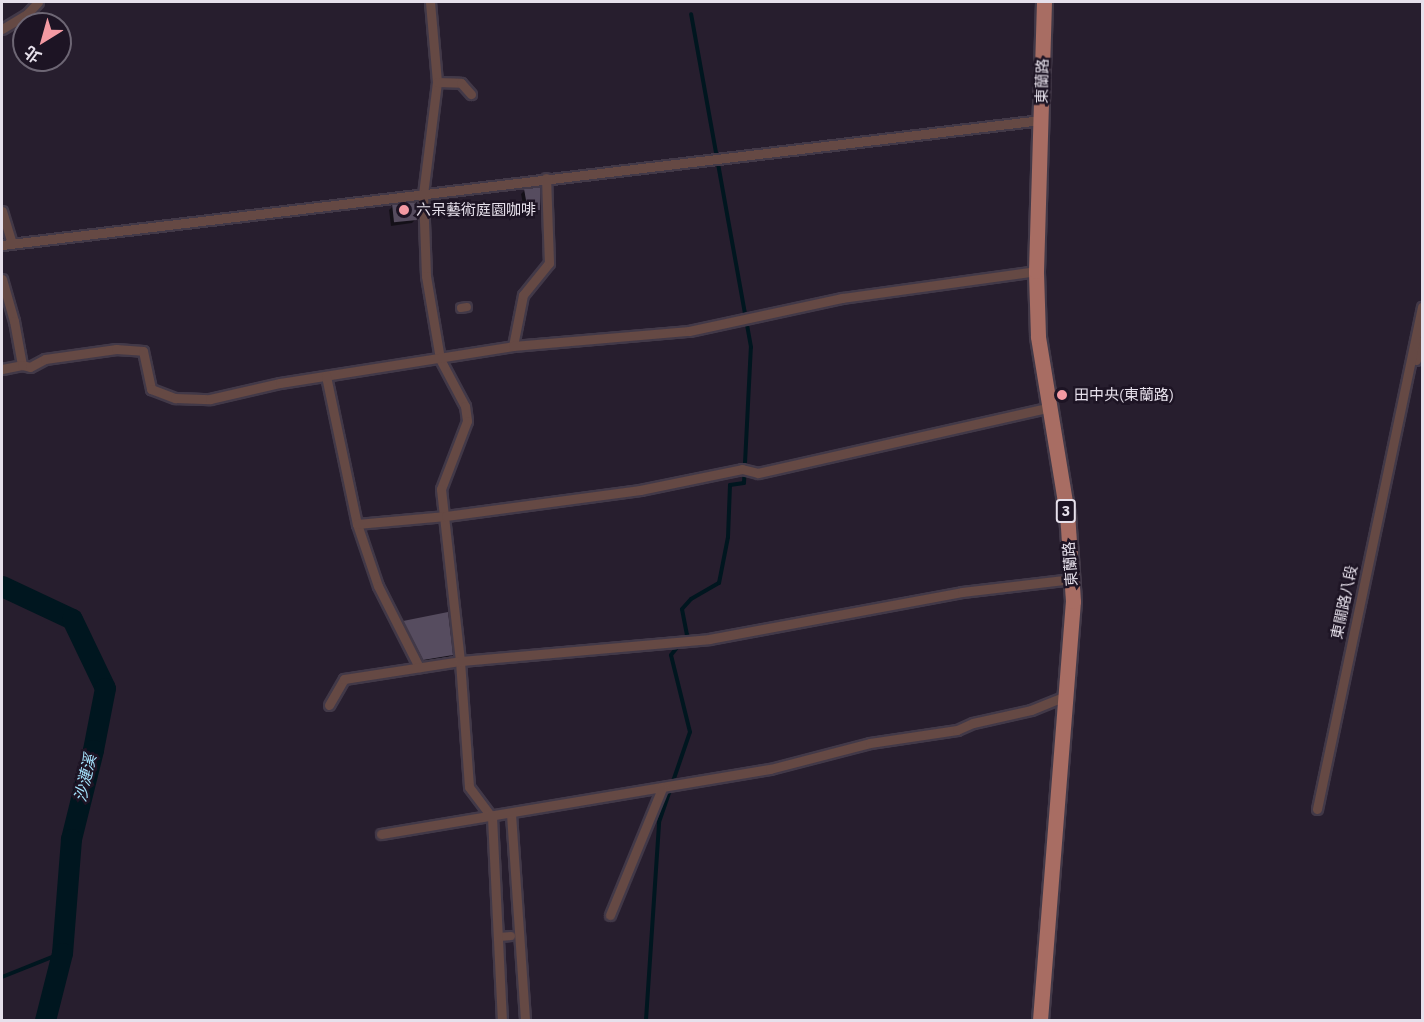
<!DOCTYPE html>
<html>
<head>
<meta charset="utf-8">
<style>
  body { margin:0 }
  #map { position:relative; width:1424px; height:1022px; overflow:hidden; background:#271e2e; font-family:"IBM Plex Sans","Noto Sans TC",sans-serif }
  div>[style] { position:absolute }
  .shadow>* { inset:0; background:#0007 }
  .stream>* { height:4px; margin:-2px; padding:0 2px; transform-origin:2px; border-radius:2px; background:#00161f }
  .river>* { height:21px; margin:-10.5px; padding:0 10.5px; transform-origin:10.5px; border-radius:10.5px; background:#00161f }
  .building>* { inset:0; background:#564c5f; transform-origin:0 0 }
  .roads { filter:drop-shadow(2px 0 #423948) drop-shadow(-2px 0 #423948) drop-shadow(0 2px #423948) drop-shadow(0 -2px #423948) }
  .pedestrian>* { height:8px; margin:-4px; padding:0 4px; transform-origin:4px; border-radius:4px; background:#654944 }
  .minor>* { height:9px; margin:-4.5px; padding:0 4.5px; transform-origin:4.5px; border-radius:4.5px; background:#654944 }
  .primary>* { height:15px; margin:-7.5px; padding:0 7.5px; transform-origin:7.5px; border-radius:7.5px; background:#a86d63 }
  .dots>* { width:16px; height:16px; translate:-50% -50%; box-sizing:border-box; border:3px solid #1d1424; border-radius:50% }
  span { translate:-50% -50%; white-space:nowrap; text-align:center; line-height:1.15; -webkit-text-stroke:5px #1d1424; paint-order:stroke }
  .shield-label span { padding:2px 4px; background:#1d1424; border:2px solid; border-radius:4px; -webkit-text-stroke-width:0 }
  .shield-label { font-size:14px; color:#e6e0eb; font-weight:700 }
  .street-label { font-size:15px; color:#e6e0eb }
  .poi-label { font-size:15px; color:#e6e0eb }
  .left { translate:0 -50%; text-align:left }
  .water-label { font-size:16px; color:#a6e4fe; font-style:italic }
  .frame { position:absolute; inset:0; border:3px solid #e6e0eb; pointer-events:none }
  .north { position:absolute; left:12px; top:12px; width:60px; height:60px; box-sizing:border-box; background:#1d1424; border:2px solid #6d6674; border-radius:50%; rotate:217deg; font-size:16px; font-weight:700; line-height:24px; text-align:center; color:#e6e0eb }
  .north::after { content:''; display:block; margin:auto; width:21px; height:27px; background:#f49aa3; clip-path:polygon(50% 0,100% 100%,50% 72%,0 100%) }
</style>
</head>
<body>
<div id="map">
  <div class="shadow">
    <div style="clip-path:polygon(525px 190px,539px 210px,535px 213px,525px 214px,521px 194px)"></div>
    <div style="clip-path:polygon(393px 206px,416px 219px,412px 223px,391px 226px,389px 210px)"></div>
    <div style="clip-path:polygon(404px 622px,451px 655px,447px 659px,419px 663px,400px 625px)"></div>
  </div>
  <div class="stream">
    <div style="left:2px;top:977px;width:65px;rotate:-21.8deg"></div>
    <div style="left:646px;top:1020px;width:198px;rotate:-86.2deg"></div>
    <div style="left:659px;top:822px;width:95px;rotate:-71deg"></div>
    <div style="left:690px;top:732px;width:79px;rotate:-103.9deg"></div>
    <div style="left:671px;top:655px;width:26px;rotate:-51deg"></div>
    <div style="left:687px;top:635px;width:26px;rotate:-101deg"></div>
    <div style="left:682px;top:609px;width:13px;rotate:-48deg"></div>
    <div style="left:691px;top:599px;width:32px;rotate:-30deg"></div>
    <div style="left:719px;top:583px;width:47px;rotate:-78.9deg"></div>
    <div style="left:728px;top:537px;width:52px;rotate:-87.8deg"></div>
    <div style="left:730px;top:485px;width:14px;rotate:-8deg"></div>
    <div style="left:744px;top:483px;width:136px;rotate:-87.1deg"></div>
    <div style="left:751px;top:347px;width:338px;rotate:-100.2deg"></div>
  </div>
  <div class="river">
    <div style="left:2px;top:586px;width:77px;rotate:25.2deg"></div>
    <div style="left:72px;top:619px;width:76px;rotate:64.4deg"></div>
    <div style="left:105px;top:688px;width:63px;rotate:101deg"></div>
    <div style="left:93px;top:750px;width:92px;rotate:103.9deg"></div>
    <div style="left:71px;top:839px;width:114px;rotate:94.5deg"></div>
    <div style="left:62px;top:953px;width:69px;rotate:104.2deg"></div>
  </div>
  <div class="building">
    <div style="clip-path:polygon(540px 187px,540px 210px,528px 211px,524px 189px)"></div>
    <div style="left:415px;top:202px;width:18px;height:23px;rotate:84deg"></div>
    <div style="clip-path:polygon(448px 612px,453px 655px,423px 660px,403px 621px)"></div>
  </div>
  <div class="roads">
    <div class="pedestrian">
      <div style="left:461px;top:308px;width:6px;rotate:-9deg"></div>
      <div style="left:500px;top:937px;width:11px;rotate:-5deg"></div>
    </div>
    <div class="minor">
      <div style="left:430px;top:2px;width:80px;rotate:85deg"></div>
      <div style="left:437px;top:82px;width:113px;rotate:97.1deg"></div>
      <div style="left:423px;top:194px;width:82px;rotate:87.9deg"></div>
      <div style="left:426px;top:276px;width:84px;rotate:80.4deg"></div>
      <div style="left:440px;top:359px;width:53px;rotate:62deg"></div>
      <div style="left:465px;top:406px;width:15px;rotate:82deg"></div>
      <div style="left:467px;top:421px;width:73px;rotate:110.9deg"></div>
      <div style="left:441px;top:489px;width:173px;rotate:83.7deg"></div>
      <div style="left:460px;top:661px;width:126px;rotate:85.9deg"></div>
      <div style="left:469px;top:787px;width:38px;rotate:53deg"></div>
      <div style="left:492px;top:817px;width:203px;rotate:87.2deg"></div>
      <div style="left:2px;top:29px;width:29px;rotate:-31deg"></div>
      <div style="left:27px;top:14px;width:16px;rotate:-47deg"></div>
      <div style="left:437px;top:82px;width:24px;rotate:2deg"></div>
      <div style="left:461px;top:83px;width:15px;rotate:48deg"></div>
      <div style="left:2px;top:211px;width:34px;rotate:73deg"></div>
      <div style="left:2px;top:245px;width:1046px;rotate:-6.86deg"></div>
      <div style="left:2px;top:279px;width:44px;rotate:74.1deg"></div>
      <div style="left:14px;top:321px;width:45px;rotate:79.7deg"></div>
      <div style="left:513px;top:346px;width:52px;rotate:-78.9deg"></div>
      <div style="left:523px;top:295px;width:41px;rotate:-50.9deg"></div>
      <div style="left:549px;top:263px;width:85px;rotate:-92deg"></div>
      <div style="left:1416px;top:360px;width:20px;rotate:-72deg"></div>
      <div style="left:2px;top:369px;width:20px;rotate:-11deg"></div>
      <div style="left:22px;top:365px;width:8px;rotate:14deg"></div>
      <div style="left:30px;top:367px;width:17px;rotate:-28deg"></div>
      <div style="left:45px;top:359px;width:72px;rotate:-8deg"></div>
      <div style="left:116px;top:349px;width:27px;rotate:4deg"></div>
      <div style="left:143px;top:351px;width:39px;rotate:78deg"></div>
      <div style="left:151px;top:389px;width:26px;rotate:21deg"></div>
      <div style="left:175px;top:398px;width:35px;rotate:2deg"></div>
      <div style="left:210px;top:399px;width:72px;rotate:-12.9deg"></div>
      <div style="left:280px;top:383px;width:236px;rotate:-9deg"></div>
      <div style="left:513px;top:346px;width:177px;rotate:-4.9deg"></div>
      <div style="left:689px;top:331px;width:157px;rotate:-12.2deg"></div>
      <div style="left:842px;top:298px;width:196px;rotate:-7.9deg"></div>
      <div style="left:326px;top:376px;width:151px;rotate:78.2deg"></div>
      <div style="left:357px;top:524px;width:65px;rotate:71.3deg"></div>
      <div style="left:378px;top:586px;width:91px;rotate:63.2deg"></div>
      <div style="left:357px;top:524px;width:89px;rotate:-5.1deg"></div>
      <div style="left:446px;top:516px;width:196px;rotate:-7.6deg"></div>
      <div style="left:640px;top:490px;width:104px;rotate:-11.6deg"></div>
      <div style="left:742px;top:469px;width:16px;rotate:14deg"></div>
      <div style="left:758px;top:473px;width:300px;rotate:-12.7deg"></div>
      <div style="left:329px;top:705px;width:30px;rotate:-60deg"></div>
      <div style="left:344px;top:679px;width:117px;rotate:-8.8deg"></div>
      <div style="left:460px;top:661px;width:250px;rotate:-5deg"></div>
      <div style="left:709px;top:639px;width:257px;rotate:-10.5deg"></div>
      <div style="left:962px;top:592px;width:111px;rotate:-6.7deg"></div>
      <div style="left:1317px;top:809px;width:513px;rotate:-78.19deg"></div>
      <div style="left:511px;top:814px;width:206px;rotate:86.1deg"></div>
      <div style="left:381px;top:834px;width:394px;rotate:-9.5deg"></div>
      <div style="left:770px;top:769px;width:103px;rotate:-14.6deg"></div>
      <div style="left:870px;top:743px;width:88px;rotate:-8.5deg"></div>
      <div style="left:957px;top:730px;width:17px;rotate:-24deg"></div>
      <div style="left:973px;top:723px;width:59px;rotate:-12.6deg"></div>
      <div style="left:1031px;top:710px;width:35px;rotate:-22deg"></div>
      <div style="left:610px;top:915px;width:137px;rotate:-67.7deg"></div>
    </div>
    <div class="primary">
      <div style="left:1040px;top:1020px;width:420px;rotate:-85.5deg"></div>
      <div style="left:1073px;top:601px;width:87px;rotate:-93.9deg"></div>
      <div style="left:1067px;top:514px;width:180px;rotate:-99.3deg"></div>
      <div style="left:1038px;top:336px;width:65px;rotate:-91.8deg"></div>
      <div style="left:1036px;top:271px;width:269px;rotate:-88.3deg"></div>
    </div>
  </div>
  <div class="dots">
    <div style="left:404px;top:210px;background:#f49aa3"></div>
    <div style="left:1062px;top:395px;background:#f49aa3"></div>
  </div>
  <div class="shield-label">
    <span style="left:1066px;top:511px">3</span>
  </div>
  <div class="street-label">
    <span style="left:1042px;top:81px;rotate:-89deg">東蘭路</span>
    <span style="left:1070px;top:564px;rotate:-94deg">東蘭路</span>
    <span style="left:1344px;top:602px;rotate:-78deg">東關路八段</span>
  </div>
  <div class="poi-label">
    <span class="left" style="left:416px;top:210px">六呆藝術庭園咖啡</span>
    <span class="left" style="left:1074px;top:395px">田中央(東蘭路)</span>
  </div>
  <div class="water-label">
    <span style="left:85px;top:778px;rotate:-77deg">沙漣溪</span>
  </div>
  <div class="frame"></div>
  <div class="north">北</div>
</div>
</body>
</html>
